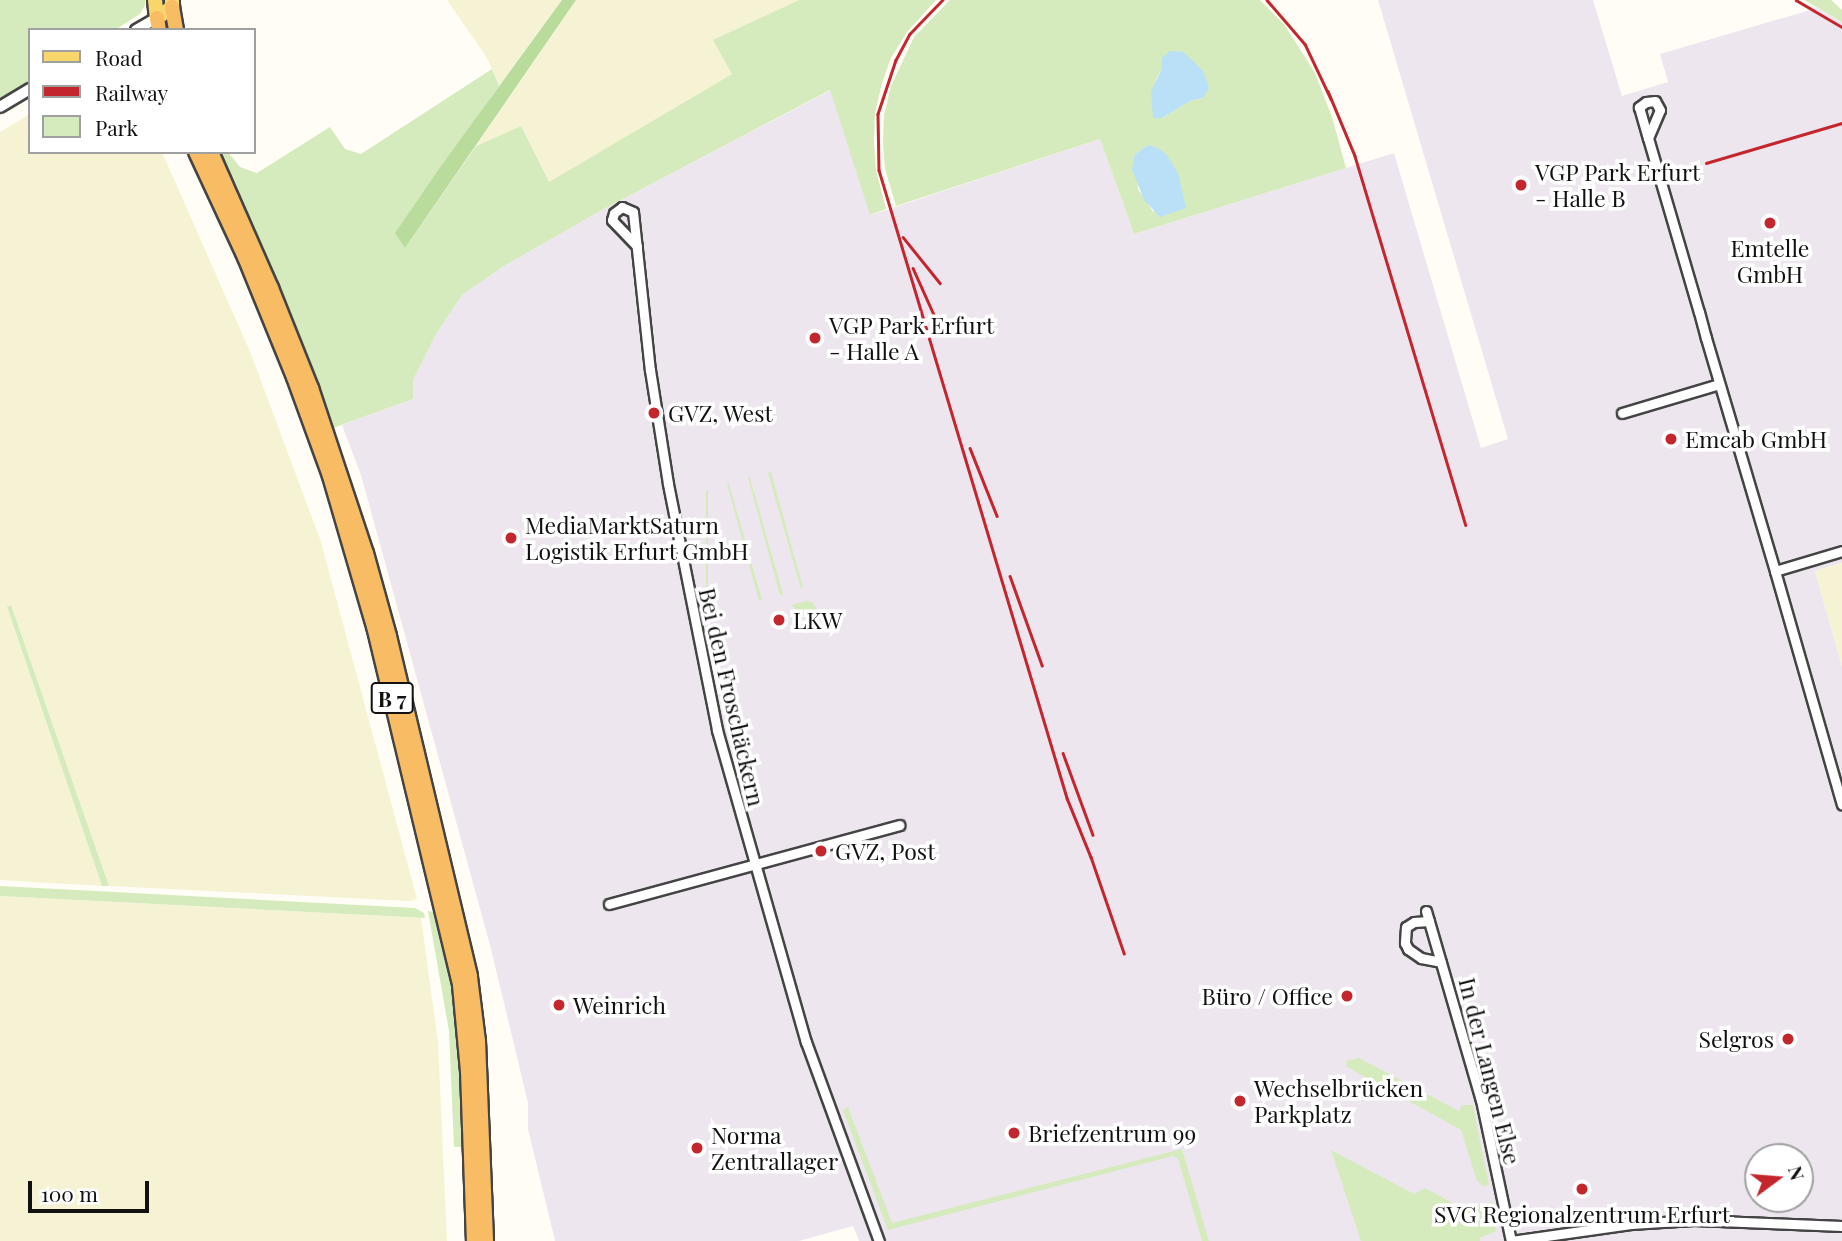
<!DOCTYPE html>
<html>
<head>
<meta charset="utf-8">
<style>
  body { margin:0 }
  #map { position:relative; width:1842px; height:1241px; overflow:hidden; background:#fffdf5; font-family:"Playfair Display",serif }
  div>[style] { position:absolute }
  .industrial>* { inset:0; background:#eee6ef }
  .farmland>* { inset:0; background:#f6f3d4 }
  .green>* { inset:0; background:#d5ebbd; transform-origin:0 0 }
  .forest>* { inset:0; background:#b9dc9c }
  .water>* { inset:0; background:#b9e0f7 }
  .roads { filter:drop-shadow(2px 0 #444) drop-shadow(-2px 0 #444) drop-shadow(0 2px #444) drop-shadow(0 -2px #444) }
  .minor>* { height:9px; margin:-4.5px; padding:0 4.5px; transform-origin:4.5px; border-radius:4.5px; background:#fff }
  .tertiary>* { height:10px; margin:-5px; padding:0 5px; transform-origin:5px; border-radius:5px; background:#fff }
  .primary>* { height:14px; margin:-7px; padding:0 7px; transform-origin:7px; border-radius:7px; background:#f9d66b }
  .trunk>* { height:14px; margin:-7px; padding:0 7px; transform-origin:7px; border-radius:7px; background:#f7bc64 }
  .rail>* { height:2.5px; margin:-1.25px; padding:0 1.25px; transform-origin:1.25px; border-radius:1.25px; background:#c4262e }
  .dots>* { width:19px; height:19px; translate:-50% -50%; box-sizing:border-box; border:4px solid #fff; border-radius:50% }
  span { translate:-50% -50%; white-space:nowrap; text-align:center; line-height:1.15; -webkit-text-stroke:7px #fff; paint-order:stroke }
  .shield-label span { padding:2px 5px; background:#fff; border:2px solid; border-radius:5px; -webkit-text-stroke-width:0 }
  .shield-label { font-size:21px; color:#111; font-weight:700 }
  .poi-label { font-size:23px; color:#111 }
  .left { translate:0 -50%; text-align:left }
  .right { translate:-100% -50%; text-align:right }
  .street-label { font-size:23px; color:#111 }
  .legend { position:absolute; left:28px; top:28px; width:228px; height:126px; box-sizing:border-box; background:#fff; border:2px solid #a0a0a0; margin:0; padding:9px 12px; list-style:none; font-size:21px; color:#111 }
  .legend li { display:flex; align-items:center; gap:14px; height:35px }
  .legend b { width:35px; border:2px solid #a0a0a0 }
  .north { position:absolute; left:1744px; top:1143px; width:70px; height:70px; box-sizing:border-box; background:#fff; border:2px solid #a0a0a0; border-radius:50%; rotate:74deg; font-size:19px; font-weight:700; line-height:28px; text-align:center; color:#111 }
  .north::after { content:''; display:block; margin:auto; width:24px; height:32px; background:#c4262e; clip-path:polygon(50% 0,100% 100%,50% 72%,0 100%) }
  .scale { position:absolute; left:28px; top:1181px; width:121px; height:32px; box-sizing:border-box; border:4px solid #111; border-top:0; padding-left:9px; font-size:21px; line-height:24px; white-space:nowrap; color:#111; -webkit-text-stroke:5px #fff; paint-order:stroke }
</style>
</head>
<body>
<div id="map">
  <div class="industrial">
    <div style="clip-path:polygon(evenodd,1378px 0,1593px 0,1622px 96px,1668px 82px,1660px 54px,1817px 8px,1842px 22px,1842px 563px,1815px 571px,1842px 666px,1842px 1241px,859px 1241px,853px 1226px,799px 1241px,555px 1241px,528px 1129px,528px 1103px,490px 945px,361px 475px,342px 425px,413px 399px,413px 380px,436px 334px,462px 295px,504px 266px,602px 210px,831px 90px,871px 215px,1100px 139px,1134px 234px,1394px 153px,1481px 448px,1508px 439px,1378px 0,1758px 1157px,1800px 1157px,1800px 1199px,1758px 1199px,1758px 1157px)"></div>
  </div>
  <div class="farmland">
    <div style="clip-path:polygon(447px 0,562px 0,499px 86px,487px 58px)"></div>
    <div style="clip-path:polygon(576px 0,799px 0,714px 40px,732px 74px,548px 183px,521px 126px,476px 146px)"></div>
    <div style="clip-path:polygon(30px 114px,30px 152px,162px 152px,251px 354px,321px 542px,417px 899px,411px 901px,109px 886px,11px 605px,7px 608px,102px 886px,0 880px,0 132px)"></div>
    <div style="clip-path:polygon(1842px 563px,1842px 666px,1815px 571px)"></div>
    <div style="clip-path:polygon(0 896px,421px 918px,438px 1042px,447px 1241px,0 1241px)"></div>
  </div>
  <div class="green">
    <div style="clip-path:polygon(0 0,145px 0,145px 5px,140px 14px,115px 30px,30px 30px,30px 82px,0 100px)"></div>
    <div style="clip-path:polygon(799px 0,936px 0,907px 32px,891px 58px,882px 83px,875px 113px,874px 143px,876px 170px,886px 209px,870px 215px,830px 90px,602px 210px,504px 266px,462px 295px,436px 334px,413px 380px,413px 399px,333px 428px,288px 307px,218px 152px,228px 152px,240px 167px,257px 173px,330px 127px,345px 149px,361px 154px,492px 69px,499px 86px,396px 233px,405px 248px,476px 146px,521px 126px,549px 182px,732px 74px,713px 40px)"></div>
    <div style="clip-path:polygon(evenodd,950px 0,1260px 0,1284px 24px,1315px 73px,1332px 117px,1346px 168px,1134px 234px,1100px 139px,896px 206px,885px 169px,883px 142px,884px 115px,891px 86px,914px 37px,950px 0,1162px 68px,1203px 98px,1190px 101px,1162px 118px,1156px 80px,1162px 68px,950px 0,1148px 145px,1154px 213px,1138px 189px,1135px 154px,1148px 145px)"></div>
    <div style="clip-path:polygon(1804px 0,1831px 0,1842px 10px,1842px 22px)"></div>
    <div style="clip-path:polygon(771px 472px,803px 588px,801px 589px,768px 473px)"></div>
    <div style="clip-path:polygon(748px 478px,750px 478px,783px 594px,780px 595px)"></div>
    <div style="clip-path:polygon(727px 484px,729px 484px,762px 600px,759px 601px)"></div>
    <div style="left:706px;top:490px;width:2px;height:122px"></div>
    <div style="clip-path:polygon(806px 601px,812px 602px,817px 609px,818px 616px,813px 620px,806px 619px,791px 605px)"></div>
    <div style="clip-path:polygon(11px 605px,102px 866px,109px 886px,102px 886px,7px 607px)"></div>
    <div style="clip-path:polygon(0 886px,415px 908px,424px 913px,425px 918px,0 896px)"></div>
    <div style="clip-path:polygon(428px 911px,439px 913px,453px 973px,460px 1045px,465px 1147px,454px 1147px,449px 1031px)"></div>
    <div style="clip-path:polygon(1359px 1058px,1459px 1111px,1462px 1105px,1473px 1105px,1489px 1185px,1483px 1186px,1477px 1181px,1461px 1130px,1347px 1067px,1346px 1061px)"></div>
    <div style="clip-path:polygon(848px 1107px,892px 1223px,1182px 1149px,1209px 1241px,1202px 1241px,1178px 1159px,1173px 1156px,888px 1230px,843px 1110px)"></div>
    <div style="clip-path:polygon(1331px 1150px,1414px 1194px,1425px 1188px,1462px 1208px,1493px 1202px,1496px 1231px,1480px 1238px,1480px 1241px,1361px 1241px)"></div>
  </div>
  <div class="forest">
    <div style="clip-path:polygon(562px 0,576px 0,405px 248px,395px 233px,441px 166px)"></div>
  </div>
  <div class="water">
    <div style="clip-path:polygon(1170px 51px,1183px 52px,1189px 57px,1203px 71px,1209px 88px,1203px 98px,1190px 101px,1162px 118px,1153px 118px,1151px 92px,1162px 68px,1162px 58px)"></div>
    <div style="clip-path:polygon(1148px 145px,1158px 148px,1167px 155px,1178px 173px,1186px 208px,1160px 217px,1144px 200px,1132px 169px,1135px 154px)"></div>
  </div>
  <div class="roads">
    <div class="minor">
      <div style="left:1648px;top:138px;width:30px;rotate:-67deg"></div>
      <div style="left:1660px;top:110px;width:10px;rotate:-119deg"></div>
      <div style="left:1655px;top:101px;width:9px;rotate:174deg"></div>
      <div style="left:1646px;top:102px;width:9px;rotate:144deg"></div>
      <div style="left:1639px;top:107px;width:32px;rotate:74deg"></div>
      <div style="left:1648px;top:138px;width:181px;rotate:73.7deg"></div>
      <div style="left:1699px;top:312px;width:27px;rotate:75deg"></div>
      <div style="left:1706px;top:338px;width:243px;rotate:73.5deg"></div>
      <div style="left:1775px;top:571px;width:243px;rotate:74deg"></div>
      <div style="left:637px;top:246px;width:36px;rotate:-134deg"></div>
      <div style="left:612px;top:220px;width:7px;rotate:-74deg"></div>
      <div style="left:614px;top:213px;width:10px;rotate:-37deg"></div>
      <div style="left:622px;top:207px;width:12px;rotate:24deg"></div>
      <div style="left:633px;top:212px;width:159px;rotate:83.9deg"></div>
      <div style="left:650px;top:370px;width:115px;rotate:81deg"></div>
      <div style="left:668px;top:484px;width:251px;rotate:78.7deg"></div>
      <div style="left:717px;top:730px;width:324px;rotate:74.1deg"></div>
      <div style="left:806px;top:1042px;width:212px;rotate:69.9deg"></div>
      <div style="left:1622px;top:413px;width:101px;rotate:-16.6deg"></div>
      <div style="left:1775px;top:571px;width:70px;rotate:-16.6deg"></div>
      <div style="left:609px;top:904px;width:301px;rotate:-15.2deg"></div>
      <div style="left:1426px;top:911px;width:197px;rotate:73.8deg"></div>
      <div style="left:1481px;top:1100px;width:144px;rotate:78deg"></div>
      <div style="left:1429px;top:921px;width:15px;rotate:176deg"></div>
      <div style="left:1414px;top:922px;width:9px;rotate:148deg"></div>
      <div style="left:1406px;top:927px;width:16px;rotate:94deg"></div>
      <div style="left:1405px;top:943px;width:7px;rotate:63deg"></div>
      <div style="left:1408px;top:949px;width:16px;rotate:35deg"></div>
      <div style="left:1421px;top:958px;width:20px;rotate:11deg"></div>
      <div style="left:1511px;top:1241px;width:121px;rotate:-8.1deg"></div>
      <div style="left:1631px;top:1224px;width:63px;rotate:-3.6deg"></div>
      <div style="left:1694px;top:1220px;width:148px;rotate:2.3deg"></div>
    </div>
    <div class="tertiary">
      <div style="left:136px;top:30px;width:24px;rotate:-30deg"></div>
      <div style="left:0;top:107px;width:35px;rotate:-31deg"></div>
    </div>
    <div class="primary">
      <div style="left:155px;top:0;width:18px;rotate:84deg"></div>
      <div style="left:157px;top:18px;width:19px;rotate:-36deg"></div>
      <div style="left:172px;top:7px;width:7px;rotate:-90deg"></div>
    </div>
    <div class="trunk">
      <div style="left:172px;top:7px;width:23px;rotate:80deg"></div>
      <div style="left:157px;top:18px;width:12px;rotate:81deg"></div>
      <div style="left:196px;top:152px;width:116px;rotate:65deg"></div>
      <div style="left:245px;top:257px;width:130px;rotate:67.8deg"></div>
      <div style="left:294px;top:377px;width:105px;rotate:70deg"></div>
      <div style="left:330px;top:476px;width:156px;rotate:73.7deg"></div>
      <div style="left:374px;top:626px;width:369px;rotate:76.5deg"></div>
      <div style="left:460px;top:985px;width:86px;rotate:84.7deg"></div>
      <div style="left:468px;top:1071px;width:170px;rotate:88deg"></div>
      <div style="left:211px;top:152px;width:149px;rotate:66.2deg"></div>
      <div style="left:271px;top:288px;width:108px;rotate:68.2deg"></div>
      <div style="left:311px;top:388px;width:174px;rotate:71.6deg"></div>
      <div style="left:366px;top:553px;width:86px;rotate:74.5deg"></div>
      <div style="left:389px;top:636px;width:350px;rotate:76.6deg"></div>
      <div style="left:470px;top:977px;width:64px;rotate:82.9deg"></div>
      <div style="left:478px;top:1041px;width:200px;rotate:87.7deg"></div>
    </div>
  </div>
  <div class="rail">
    <div style="left:943px;top:0;width:47px;rotate:134.1deg"></div>
    <div style="left:910px;top:34px;width:30px;rotate:118deg"></div>
    <div style="left:896px;top:60px;width:57px;rotate:108.4deg"></div>
    <div style="left:878px;top:114px;width:56px;rotate:89deg"></div>
    <div style="left:879px;top:170px;width:656px;rotate:73.33deg"></div>
    <div style="left:1067px;top:798px;width:64px;rotate:67.9deg"></div>
    <div style="left:1091px;top:857px;width:102px;rotate:71deg"></div>
    <div style="left:1267px;top:0;width:58px;rotate:49.2deg"></div>
    <div style="left:1305px;top:44px;width:61px;rotate:64.7deg"></div>
    <div style="left:1796px;top:0;width:53px;rotate:30.4deg"></div>
    <div style="left:1328px;top:91px;width:70px;rotate:67.4deg"></div>
    <div style="left:1355px;top:156px;width:385px;rotate:73.3deg"></div>
    <div style="left:1706px;top:163px;width:142px;rotate:-16.4deg"></div>
    <div style="left:903px;top:237px;width:59px;rotate:51.2deg"></div>
    <div style="left:913px;top:268px;width:66px;rotate:65.8deg"></div>
    <div style="left:970px;top:448px;width:73px;rotate:68.3deg"></div>
    <div style="left:1010px;top:576px;width:95px;rotate:70.2deg"></div>
    <div style="left:1063px;top:753px;width:87px;rotate:69.9deg"></div>
  </div>
  <div class="dots">
    <div style="left:1521px;top:185px;background:#c4262e"></div>
    <div style="left:1770px;top:223px;background:#c4262e"></div>
    <div style="left:815px;top:338px;background:#c4262e"></div>
    <div style="left:654px;top:413px;background:#c4262e"></div>
    <div style="left:1671px;top:439px;background:#c4262e"></div>
    <div style="left:511px;top:538px;background:#c4262e"></div>
    <div style="left:779px;top:620px;background:#c4262e"></div>
    <div style="left:821px;top:851px;background:#c4262e"></div>
    <div style="left:1347px;top:996px;background:#c4262e"></div>
    <div style="left:559px;top:1005px;background:#c4262e"></div>
    <div style="left:1788px;top:1039px;background:#c4262e"></div>
    <div style="left:1240px;top:1101px;background:#c4262e"></div>
    <div style="left:1014px;top:1133px;background:#c4262e"></div>
    <div style="left:697px;top:1148px;background:#c4262e"></div>
    <div style="left:1582px;top:1189px;background:#c4262e"></div>
  </div>
  <div class="shield-label">
    <span style="left:392px;top:698px">B 7</span>
  </div>
  <div class="poi-label">
    <span class="left" style="left:1535px;top:185px">VGP Park Erfurt<br>- Halle B</span>
    <span style="left:1770px;top:261px">Emtelle<br>GmbH</span>
    <span class="left" style="left:829px;top:338px">VGP Park Erfurt<br>- Halle A</span>
    <span class="left" style="left:668px;top:413px">GVZ, West</span>
    <span class="left" style="left:1685px;top:439px">Emcab GmbH</span>
    <span class="left" style="left:525px;top:538px">MediaMarktSaturn<br>Logistik Erfurt GmbH</span>
    <span class="left" style="left:793px;top:620px">LKW</span>
    <span class="left" style="left:835px;top:851px">GVZ, Post</span>
    <span class="right" style="left:1333px;top:996px">Büro / Office</span>
    <span class="left" style="left:573px;top:1005px">Weinrich</span>
    <span class="right" style="left:1774px;top:1039px">Selgros</span>
    <span class="left" style="left:1254px;top:1101px">Wechselbrücken<br>Parkplatz</span>
    <span class="left" style="left:1028px;top:1133px">Briefzentrum 99</span>
    <span class="left" style="left:711px;top:1148px">Norma<br>Zentrallager</span>
    <span style="left:1582px;top:1214px">SVG Regionalzentrum Erfurt</span>
  </div>
  <div class="street-label">
    <span style="left:732px;top:697px;rotate:77deg">Bei den Froschäckern</span>
    <span style="left:1490px;top:1071px;rotate:76deg">In der Langen Else</span>
  </div>
  <ul class="legend">
  <li><b style="height:9px;background:#f9d66b"></b>Road</li>
  <li><b style="height:9px;background:#c4262e"></b>Railway</li>
  <li><b style="height:19px;background:#d5ebbd"></b>Park</li>
  </ul>
  <div class="north">N</div>
  <div class="scale">100 m</div>
</div>
</body>
</html>
